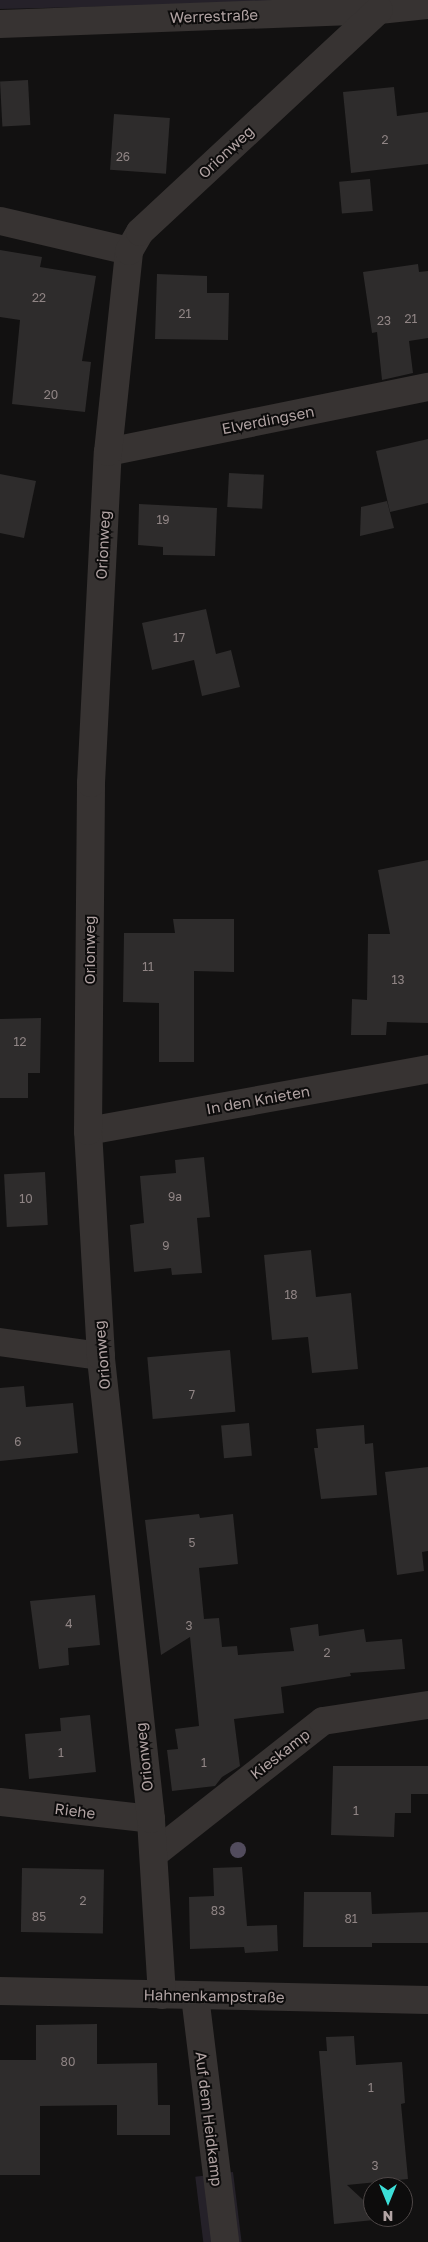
<!DOCTYPE html>
<html>
<head>
<meta charset="utf-8">
<style>
  body { margin:0 }
  #map { position:relative; width:428px; height:2242px; overflow:hidden; background:#121111; font-family:"Golos Text",sans-serif }
  div>[style] { position:absolute }
  .green>* { inset:0; background:#252129; transform-origin:0 0 }
  .building>* { inset:0; background:#2e2c2c; transform-origin:0 0 }
  .minor>* { height:28px; margin:-14px; padding:0 14px; transform-origin:14px; border-radius:14px; background:#373332 }
  .trees>* { width:16px; height:16px; margin:-8px; border-radius:50%; background:#524c5d }
  span { translate:-50% -50%; white-space:nowrap; text-align:center; line-height:1.15; -webkit-text-stroke:4px #0d0c0c; paint-order:stroke }
  .number-label { font-size:12px; color:#908585 }
  .number-label span { -webkit-text-stroke-width:0 }
  .street-label { font-size:15px; color:#b1a3a3 }
  .north { position:absolute; left:363px; top:2177px; width:50px; height:50px; box-sizing:border-box; background:#0d0c0c; border:1px solid #4f4848; border-radius:50%; rotate:180deg; font-size:14px; font-weight:700; line-height:20px; text-align:center; color:#b1a3a3 }
  .north::after { content:''; display:block; margin:auto; width:18px; height:22px; background:#3cdfd8; clip-path:polygon(50% 0,100% 100%,50% 72%,0 100%) }
</style>
</head>
<body>
<div id="map">
  <div class="green">
    <div style="clip-path:polygon(0 0,388px 0,0 9px)"></div>
    <div style="left:233px;top:2172px;width:71px;height:38px;rotate:83deg"></div>
  </div>
  <div class="building">
    <div style="left:28px;top:80px;width:45px;height:28px;rotate:87deg"></div>
    <div style="clip-path:polygon(394px 87px,397px 116px,428px 112px,428px 164px,351px 173px,343px 92px)"></div>
    <div style="left:114px;top:114px;width:56px;height:56px;rotate:4deg"></div>
    <div style="left:370px;top:179px;width:32px;height:31px;rotate:85deg"></div>
    <div style="clip-path:polygon(0 250px,42px 257px,40px 267px,96px 276px,82px 361px,91px 362px,85px 412px,12px 404px,20px 320px,0 317px)"></div>
    <div style="clip-path:polygon(418px 264px,419px 272px,428px 271px,428px 338px,409px 341px,413px 373px,382px 380px,377px 332px,372px 333px,363px 272px)"></div>
    <div style="clip-path:polygon(157px 274px,207px 276px,207px 293px,229px 293px,228px 340px,155px 339px)"></div>
    <div style="clip-path:polygon(428px 439px,428px 503px,390px 512px,376px 451px)"></div>
    <div style="left:229px;top:473px;width:35px;height:34px;rotate:3deg"></div>
    <div style="clip-path:polygon(0 474px,36px 481px,24px 538px,0 533px)"></div>
    <div style="clip-path:polygon(387px 501px,394px 528px,360px 536px,361px 507px)"></div>
    <div style="clip-path:polygon(139px 504px,217px 508px,215px 556px,163px 555px,163px 547px,138px 545px)"></div>
    <div style="clip-path:polygon(206px 609px,216px 654px,231px 650px,240px 687px,202px 696px,194px 660px,152px 670px,142px 623px)"></div>
    <div style="clip-path:polygon(428px 860px,428px 1023px,387px 1022px,386px 1035px,351px 1035px,352px 999px,367px 1000px,368px 934px,390px 934px,378px 870px)"></div>
    <div style="clip-path:polygon(173px 919px,234px 919px,234px 972px,194px 971px,194px 1062px,159px 1062px,159px 1003px,123px 1002px,124px 933px,175px 933px)"></div>
    <div style="clip-path:polygon(41px 1018px,40px 1073px,28px 1073px,28px 1098px,0 1098px,0 1019px)"></div>
    <div style="clip-path:polygon(204px 1157px,210px 1217px,197px 1218px,202px 1273px,172px 1275px,171px 1268px,134px 1272px,130px 1225px,144px 1223px,140px 1176px,176px 1173px,175px 1160px)"></div>
    <div style="left:45px;top:1172px;width:53px;height:41px;rotate:87deg"></div>
    <div style="clip-path:polygon(311px 1250px,316px 1297px,351px 1293px,358px 1369px,312px 1373px,308px 1337px,272px 1340px,264px 1255px)"></div>
    <div style="left:230px;top:1350px;width:62px;height:83px;rotate:85deg"></div>
    <div style="clip-path:polygon(24px 1386px,26px 1407px,73px 1403px,78px 1453px,0 1461px,0 1388px)"></div>
    <div style="left:249px;top:1423px;width:33px;height:28px;rotate:85deg"></div>
    <div style="clip-path:polygon(364px 1425px,365px 1444px,373px 1443px,377px 1495px,321px 1499px,314px 1448px,318px 1448px,316px 1429px)"></div>
    <div style="clip-path:polygon(428px 1467px,428px 1551px,422px 1552px,424px 1571px,397px 1575px,385px 1472px)"></div>
    <div style="clip-path:polygon(199px 1514px,200px 1518px,233px 1514px,238px 1564px,199px 1568px,204px 1619px,219px 1618px,222px 1647px,237px 1646px,238px 1655px,294px 1651px,290px 1628px,318px 1624px,319px 1636px,364px 1629px,366px 1642px,402px 1639px,405px 1669px,350px 1673px,351px 1676px,281px 1687px,284px 1713px,234px 1719px,240px 1766px,222px 1777px,215px 1786px,172px 1791px,167px 1750px,178px 1749px,175px 1729px,199px 1726px,190px 1637px,161px 1655px,145px 1520px)"></div>
    <div style="clip-path:polygon(95px 1595px,100px 1645px,68px 1648px,69px 1665px,39px 1669px,30px 1601px)"></div>
    <div style="clip-path:polygon(90px 1715px,96px 1772px,29px 1779px,25px 1734px,61px 1731px,60px 1718px)"></div>
    <div style="clip-path:polygon(333px 1766px,428px 1766px,428px 1794px,411px 1794px,411px 1813px,395px 1813px,394px 1837px,331px 1835px)"></div>
    <div style="clip-path:polygon(242px 1867px,247px 1926px,277px 1925px,278px 1951px,245px 1953px,244px 1947px,190px 1949px,189px 1897px,214px 1896px,213px 1868px)"></div>
    <div style="left:22px;top:1868px;width:82px;height:64px;rotate:1deg"></div>
    <div style="clip-path:polygon(304px 1892px,371px 1892px,372px 1914px,428px 1912px,428px 1943px,372px 1943px,372px 1947px,303px 1947px)"></div>
    <div style="clip-path:polygon(97px 2024px,97px 2064px,157px 2063px,158px 2105px,170px 2105px,170px 2135px,117px 2135px,117px 2105px,40px 2106px,40px 2175px,0 2175px,0 2060px,36px 2060px,36px 2025px)"></div>
    <div style="clip-path:polygon(354px 2036px,356px 2065px,402px 2062px,405px 2103px,401px 2104px,408px 2179px,347px 2185px,373px 2209px,373px 2217px,384px 2219px,334px 2224px,319px 2051px,327px 2051px,326px 2037px)"></div>
  </div>
  <div class="minor">
    <div style="left:0;top:24px;width:379px;rotate:-2.1deg"></div>
    <div style="left:379px;top:10px;width:49px;rotate:-5.8deg"></div>
    <div style="left:0;top:221px;width:132px;rotate:13.1deg"></div>
    <div style="left:108px;top:452px;width:327px;rotate:-11.5deg"></div>
    <div style="left:88px;top:1131px;width:346px;rotate:-10.3deg"></div>
    <div style="left:0;top:1342px;width:102px;rotate:7.9deg"></div>
    <div style="left:0;top:1802px;width:152px;rotate:6.4deg"></div>
    <div style="left:154px;top:1854px;width:215px;rotate:-38.2deg"></div>
    <div style="left:323px;top:1721px;width:106px;rotate:-8.7deg"></div>
    <div style="left:0;top:1991px;width:428px;rotate:1.2deg"></div>
    <div style="left:162px;top:1995px;width:176px;rotate:-93.6deg"></div>
    <div style="left:151px;top:1819px;width:466px;rotate:-96.2deg"></div>
    <div style="left:101px;top:1356px;width:225px;rotate:-93.3deg"></div>
    <div style="left:88px;top:1131px;width:348px;rotate:-89.5deg"></div>
    <div style="left:91px;top:783px;width:331px;rotate:-87.1deg"></div>
    <div style="left:108px;top:452px;width:202px;rotate:-84deg"></div>
    <div style="left:129px;top:251px;width:22px;rotate:-60deg"></div>
    <div style="left:140px;top:232px;width:326px;rotate:-42.9deg"></div>
    <div style="left:195px;top:1996px;width:248px;rotate:83deg"></div>
  </div>
  <div class="trees">
    <div style="left:238px;top:1850px"></div>
  </div>
  <div class="number-label">
    <span style="left:385px;top:140px">2</span>
    <span style="left:123px;top:157px">26</span>
    <span style="left:39px;top:298px">22</span>
    <span style="left:185px;top:314px">21</span>
    <span style="left:411px;top:319px">21</span>
    <span style="left:384px;top:321px">23</span>
    <span style="left:51px;top:395px">20</span>
    <span style="left:163px;top:520px">19</span>
    <span style="left:179px;top:638px">17</span>
    <span style="left:148px;top:967px">11</span>
    <span style="left:398px;top:980px">13</span>
    <span style="left:20px;top:1042px">12</span>
    <span style="left:175px;top:1197px">9a</span>
    <span style="left:26px;top:1199px">10</span>
    <span style="left:166px;top:1246px">9</span>
    <span style="left:291px;top:1295px">18</span>
    <span style="left:192px;top:1395px">7</span>
    <span style="left:18px;top:1442px">6</span>
    <span style="left:192px;top:1543px">5</span>
    <span style="left:69px;top:1624px">4</span>
    <span style="left:189px;top:1626px">3</span>
    <span style="left:327px;top:1653px">2</span>
    <span style="left:61px;top:1753px">1</span>
    <span style="left:204px;top:1763px">1</span>
    <span style="left:356px;top:1811px">1</span>
    <span style="left:83px;top:1901px">2</span>
    <span style="left:218px;top:1911px">83</span>
    <span style="left:39px;top:1917px">85</span>
    <span style="left:351px;top:1919px">81</span>
    <span style="left:68px;top:2062px">80</span>
    <span style="left:371px;top:2088px">1</span>
    <span style="left:375px;top:2166px">3</span>
  </div>
  <div class="street-label">
    <span style="left:214px;top:16px;rotate:-2deg">Werrestraße</span>
    <span style="left:226px;top:152px;rotate:-43deg">Orionweg</span>
    <span style="left:268px;top:420px;rotate:-11deg">Elverdingsen</span>
    <span style="left:103px;top:545px;rotate:-87deg">Orionweg</span>
    <span style="left:90px;top:950px;rotate:-90deg">Orionweg</span>
    <span style="left:258px;top:1100px;rotate:-10deg">In den Knieten</span>
    <span style="left:102px;top:1355px;rotate:-95deg">Orionweg</span>
    <span style="left:280px;top:1754px;rotate:-38deg">Kieskamp</span>
    <span style="left:144px;top:1757px;rotate:-96deg">Orionweg</span>
    <span style="left:75px;top:1811px;rotate:7deg">Riehe</span>
    <span style="left:214px;top:1996px;rotate:1deg">Hahnenkampstraße</span>
    <span style="left:209px;top:2119px;rotate:83deg">Auf dem Heidkamp</span>
  </div>
  <div class="north">N</div>
</div>
</body>
</html>
